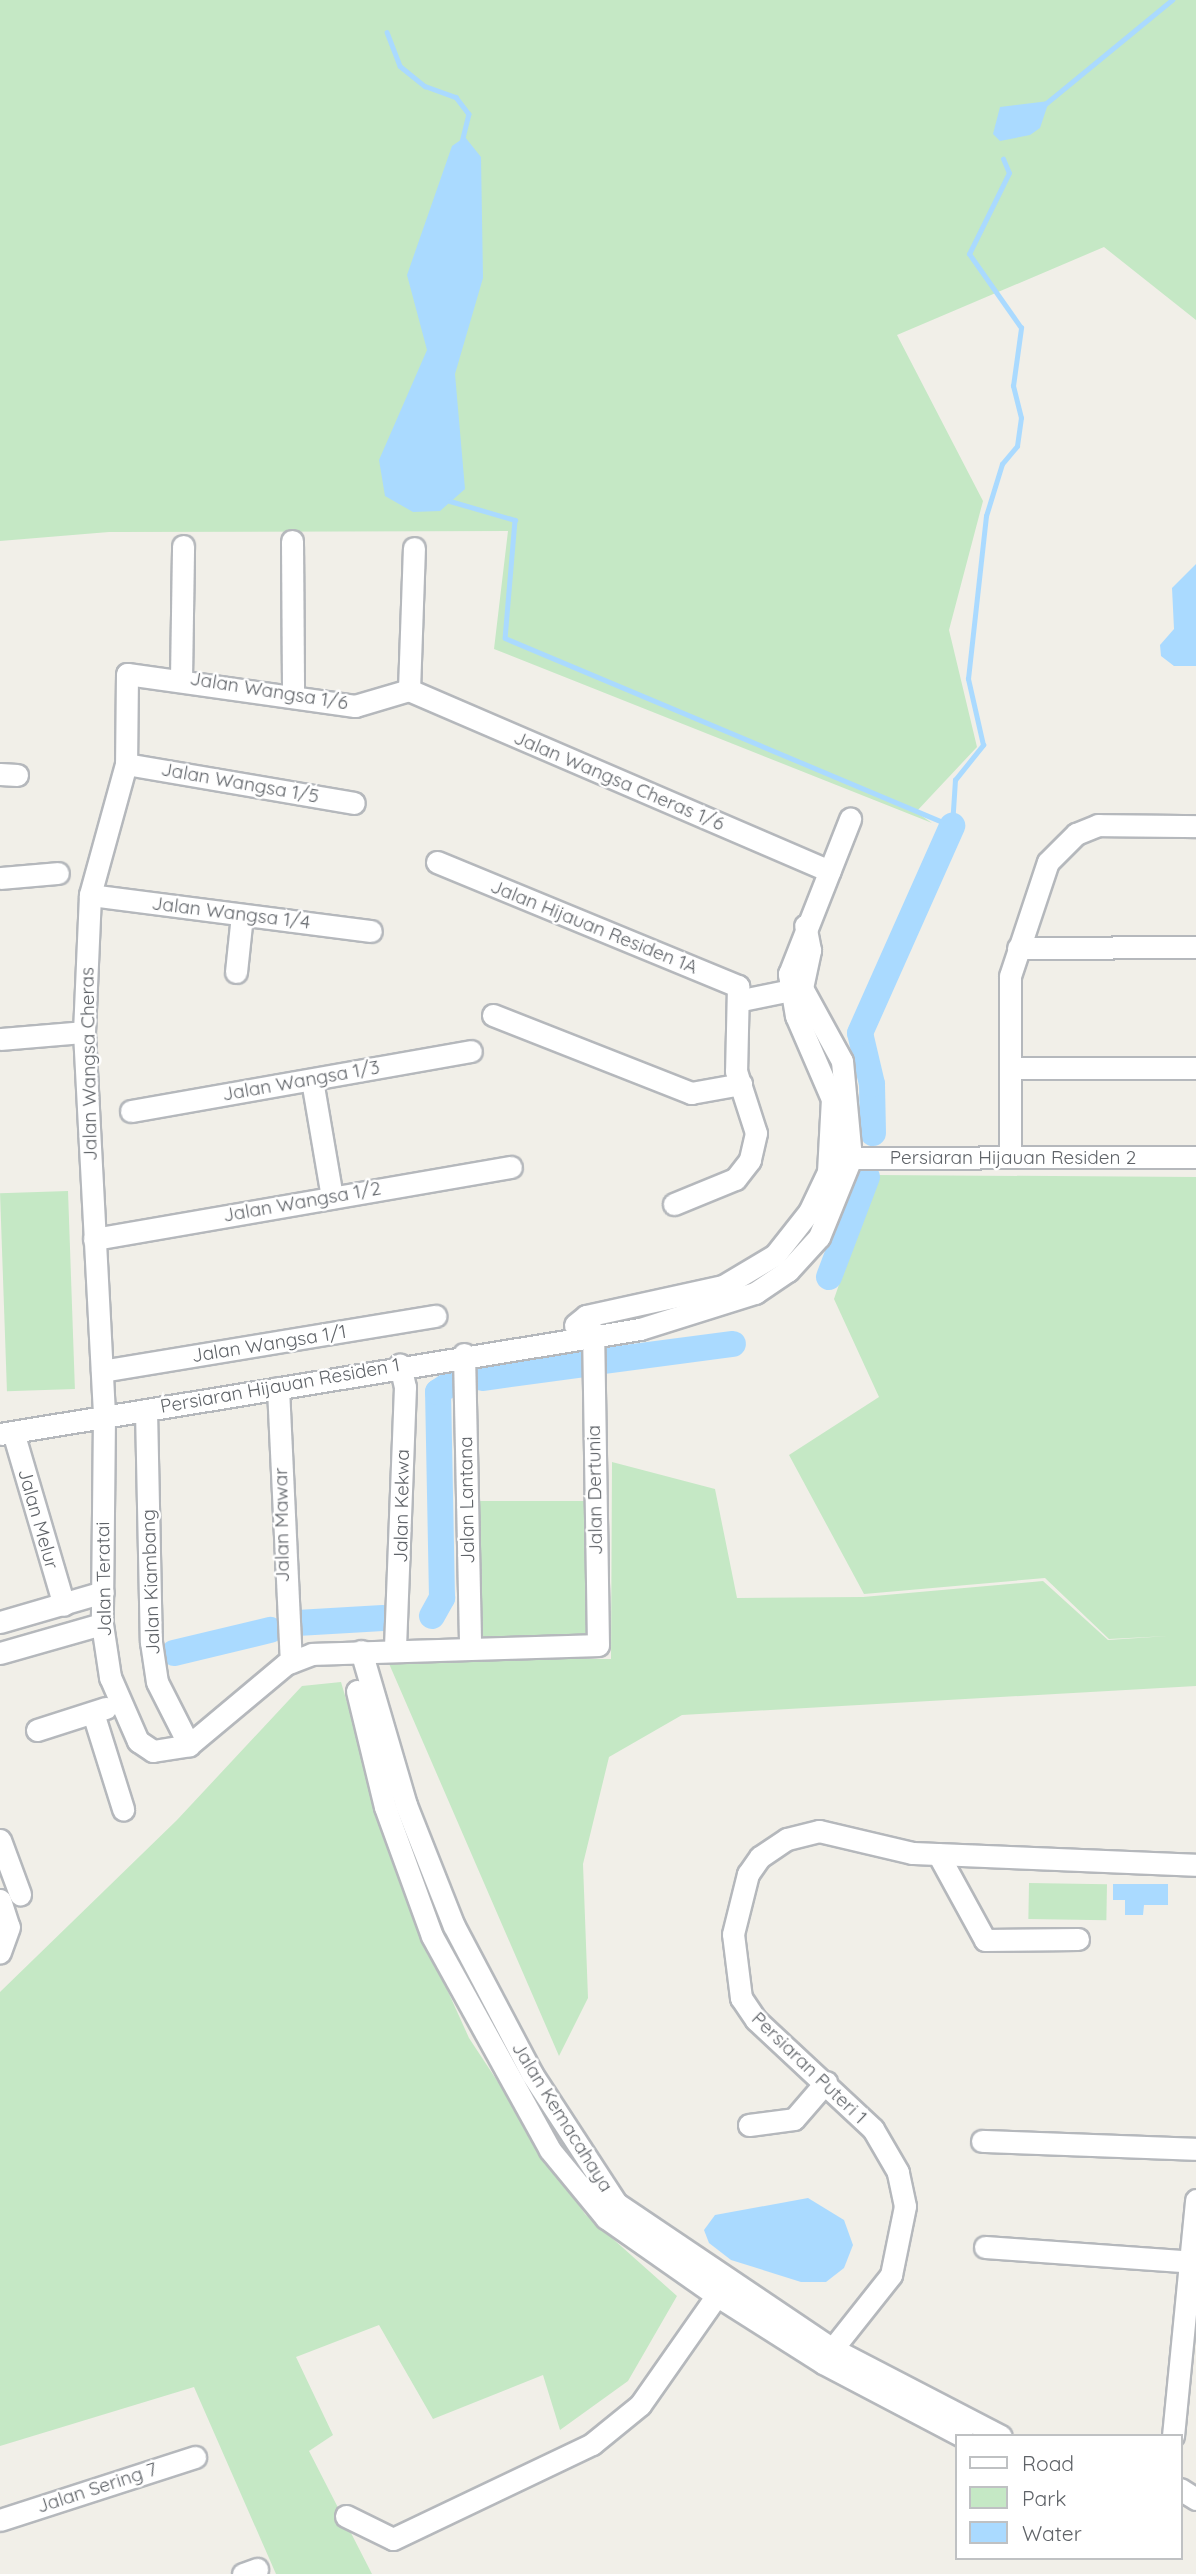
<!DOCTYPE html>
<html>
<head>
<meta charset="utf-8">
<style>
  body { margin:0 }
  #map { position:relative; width:1196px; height:2574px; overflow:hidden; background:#f1efe8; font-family:Quicksand,sans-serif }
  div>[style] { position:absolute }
  .green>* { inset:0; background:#c5e8c5; transform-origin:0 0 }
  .water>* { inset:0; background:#aadaff }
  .stream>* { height:4.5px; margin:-2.25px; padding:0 2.25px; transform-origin:2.25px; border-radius:2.25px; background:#aadaff }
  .river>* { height:26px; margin:-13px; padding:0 13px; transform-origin:13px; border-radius:13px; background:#aadaff }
  .roads { filter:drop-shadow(2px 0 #b5b8bc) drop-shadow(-2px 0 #b5b8bc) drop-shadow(0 2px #b5b8bc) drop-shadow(0 -2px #b5b8bc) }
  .minor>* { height:21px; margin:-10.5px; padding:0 10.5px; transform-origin:10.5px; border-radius:10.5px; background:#fff }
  span { translate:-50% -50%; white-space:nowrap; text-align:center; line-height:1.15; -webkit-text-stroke:5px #fff; paint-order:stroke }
  .street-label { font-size:19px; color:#5f6368 }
  .legend { position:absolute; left:955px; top:2434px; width:228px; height:126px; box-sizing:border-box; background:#fff; border:2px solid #bfc1c3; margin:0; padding:9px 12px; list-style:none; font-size:21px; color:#5f6368 }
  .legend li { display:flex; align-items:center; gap:14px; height:35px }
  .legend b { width:35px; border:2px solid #bfc1c3 }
</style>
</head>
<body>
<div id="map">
  <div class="green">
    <div style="clip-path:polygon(0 0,1196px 0,1196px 320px,1104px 247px,897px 335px,983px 501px,949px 630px,977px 747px,916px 812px,932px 823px,494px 649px,508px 531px,109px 532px,0 541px)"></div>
    <div style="clip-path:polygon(877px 1175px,1196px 1177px,1196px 1686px,682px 1715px,609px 1757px,583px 1864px,588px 1998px,559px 2056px,387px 1659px,611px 1659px,612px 1462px,715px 1489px,737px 1598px,863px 1597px,1043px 1581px,1108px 1640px,1168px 1636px,1109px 1639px,1045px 1578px,864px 1594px,789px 1455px,879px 1397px,834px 1299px)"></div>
    <div style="left:68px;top:1191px;width:198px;height:68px;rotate:88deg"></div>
    <div style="left:473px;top:1501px;width:117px;height:140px"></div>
    <div style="clip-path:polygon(341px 1682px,403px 1892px,469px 2038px,585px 2214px,677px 2296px,628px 2381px,560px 2430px,543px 2375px,433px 2419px,379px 2325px,296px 2357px,333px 2435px,309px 2451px,372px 2574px,276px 2574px,194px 2387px,0 2446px,0 1992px,177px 1820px,302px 1686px)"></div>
    <div style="left:1029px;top:1883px;width:78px;height:36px;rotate:1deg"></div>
  </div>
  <div class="water">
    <div style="clip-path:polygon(1049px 101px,1040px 128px,1030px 135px,1000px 141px,993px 134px,1000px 107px)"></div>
    <div style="clip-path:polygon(465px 137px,481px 157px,483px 278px,455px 374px,465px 489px,440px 511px,413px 512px,385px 496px,379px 460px,427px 350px,407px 275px,452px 146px)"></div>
    <div style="clip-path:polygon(1196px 564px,1196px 666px,1174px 666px,1161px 656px,1160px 645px,1174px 629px,1172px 588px)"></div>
    <div style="clip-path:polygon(1113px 1884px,1168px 1884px,1168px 1905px,1144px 1905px,1143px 1915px,1125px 1915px,1125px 1900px,1113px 1900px)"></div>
    <div style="clip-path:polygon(808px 2198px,844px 2220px,853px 2245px,844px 2268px,826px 2282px,801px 2282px,731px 2260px,709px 2243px,704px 2230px,715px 2215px)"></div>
  </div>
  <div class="stream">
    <div style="left:387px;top:32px;width:36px;rotate:69deg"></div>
    <div style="left:400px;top:66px;width:32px;rotate:39deg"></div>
    <div style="left:425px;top:86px;width:33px;rotate:20deg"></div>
    <div style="left:456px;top:97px;width:21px;rotate:53deg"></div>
    <div style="left:469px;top:114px;width:30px;rotate:104deg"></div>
    <div style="left:1044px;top:105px;width:166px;rotate:-39.4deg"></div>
    <div style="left:450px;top:501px;width:68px;rotate:16.3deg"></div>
    <div style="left:515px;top:520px;width:118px;rotate:94.8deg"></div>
    <div style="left:505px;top:638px;width:485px;rotate:22.8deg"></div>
    <div style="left:952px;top:826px;width:46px;rotate:-86.3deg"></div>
    <div style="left:955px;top:780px;width:45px;rotate:-51.3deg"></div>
    <div style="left:983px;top:745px;width:68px;rotate:-102.8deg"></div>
    <div style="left:968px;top:679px;width:164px;rotate:-83.7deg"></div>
    <div style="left:986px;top:516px;width:54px;rotate:-72.9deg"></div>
    <div style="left:1002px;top:464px;width:23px;rotate:-50deg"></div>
    <div style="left:1017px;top:446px;width:28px;rotate:-82deg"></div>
    <div style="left:1021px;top:418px;width:33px;rotate:-104deg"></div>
    <div style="left:1013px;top:386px;width:59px;rotate:-82.1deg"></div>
    <div style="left:1021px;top:328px;width:90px;rotate:-125.1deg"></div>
    <div style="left:969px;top:254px;width:90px;rotate:-63.7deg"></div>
    <div style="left:1009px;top:173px;width:15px;rotate:-113deg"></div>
  </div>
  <div class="river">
    <div style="left:873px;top:1133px;width:49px;rotate:-91.2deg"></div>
    <div style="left:872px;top:1084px;width:52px;rotate:-103.2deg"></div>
    <div style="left:860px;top:1033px;width:227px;rotate:-66deg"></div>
    <div style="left:829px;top:1277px;width:107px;rotate:-69.2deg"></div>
    <div style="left:603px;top:1361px;width:131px;rotate:-7.5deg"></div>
    <div style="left:482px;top:1378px;width:105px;rotate:-7.7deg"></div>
    <div style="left:432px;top:1616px;width:21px;rotate:-61deg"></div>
    <div style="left:442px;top:1598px;width:206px;rotate:-91.1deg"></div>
    <div style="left:438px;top:1392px;width:18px;rotate:-34deg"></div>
    <div style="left:297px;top:1623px;width:86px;rotate:-3.3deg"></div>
    <div style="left:174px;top:1653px;width:99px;rotate:-13.5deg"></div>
  </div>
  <div class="roads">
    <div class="minor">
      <div style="left:292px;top:541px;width:155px;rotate:89.6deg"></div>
      <div style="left:181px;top:678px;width:132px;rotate:-89.1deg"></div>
      <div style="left:409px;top:690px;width:56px;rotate:163.5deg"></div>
      <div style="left:355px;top:706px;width:230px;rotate:-172deg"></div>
      <div style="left:127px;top:674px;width:90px;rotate:90.6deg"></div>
      <div style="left:126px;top:764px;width:136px;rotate:105.4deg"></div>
      <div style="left:90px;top:895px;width:137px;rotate:92.5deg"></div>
      <div style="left:84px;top:1032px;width:386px;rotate:87deg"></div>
      <div style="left:104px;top:1417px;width:207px;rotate:90.6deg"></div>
      <div style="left:102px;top:1624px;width:54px;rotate:81.4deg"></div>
      <div style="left:110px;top:1677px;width:70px;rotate:66.4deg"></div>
      <div style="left:138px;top:1741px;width:18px;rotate:34deg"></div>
      <div style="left:153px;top:1751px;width:36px;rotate:-9deg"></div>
      <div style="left:189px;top:1745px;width:126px;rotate:-39.9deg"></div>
      <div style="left:286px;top:1664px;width:28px;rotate:-21deg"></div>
      <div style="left:312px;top:1654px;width:286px;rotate:-1.8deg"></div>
      <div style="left:598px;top:1645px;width:309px;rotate:-90.9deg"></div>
      <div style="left:593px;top:1336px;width:21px;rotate:-109deg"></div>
      <div style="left:409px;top:690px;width:458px;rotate:23.3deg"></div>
      <div style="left:409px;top:690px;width:142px;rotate:-88deg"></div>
      <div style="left:126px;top:764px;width:231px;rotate:9.7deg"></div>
      <div style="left:0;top:774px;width:17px;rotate:3deg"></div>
      <div style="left:437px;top:862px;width:326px;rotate:22.4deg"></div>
      <div style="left:738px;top:986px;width:85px;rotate:91.3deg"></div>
      <div style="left:736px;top:1071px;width:65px;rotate:72.1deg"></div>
      <div style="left:756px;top:1133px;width:28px;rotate:103deg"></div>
      <div style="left:750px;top:1160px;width:24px;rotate:128deg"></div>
      <div style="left:735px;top:1179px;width:66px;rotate:157.7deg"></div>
      <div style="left:0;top:878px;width:58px;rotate:-4.9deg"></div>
      <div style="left:90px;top:895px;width:283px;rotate:7.3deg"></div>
      <div style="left:1018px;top:948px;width:178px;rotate:-0.3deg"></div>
      <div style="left:236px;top:972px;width:57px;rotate:-84deg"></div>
      <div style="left:742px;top:1000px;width:60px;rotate:-11.5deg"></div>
      <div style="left:493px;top:1015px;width:213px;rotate:21.5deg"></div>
      <div style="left:691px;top:1093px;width:51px;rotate:-10.2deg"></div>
      <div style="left:0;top:1039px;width:84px;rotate:-4.8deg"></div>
      <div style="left:1010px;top:1068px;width:186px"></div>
      <div style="left:312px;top:1080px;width:119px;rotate:80.3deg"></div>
      <div style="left:131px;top:1111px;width:345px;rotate:-10deg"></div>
      <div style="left:1010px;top:1157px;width:181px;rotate:-90deg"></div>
      <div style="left:1010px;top:976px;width:120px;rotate:-71.6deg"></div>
      <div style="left:1048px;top:862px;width:40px;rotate:-45deg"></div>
      <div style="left:1076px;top:834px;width:24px;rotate:-22deg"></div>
      <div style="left:1098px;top:825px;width:98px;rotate:0.6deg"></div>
      <div style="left:839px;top:1158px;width:357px;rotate:-0.2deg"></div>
      <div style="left:94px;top:1239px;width:423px;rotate:-9.8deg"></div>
      <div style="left:575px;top:1325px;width:14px;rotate:-39deg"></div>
      <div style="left:586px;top:1316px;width:140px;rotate:-12.4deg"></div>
      <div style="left:723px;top:1286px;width:61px;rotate:-30.8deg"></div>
      <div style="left:775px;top:1255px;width:55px;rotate:-51.7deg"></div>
      <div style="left:809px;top:1212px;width:44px;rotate:-64.6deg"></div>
      <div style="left:828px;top:1172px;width:73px;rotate:-86.9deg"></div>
      <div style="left:832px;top:1099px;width:90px;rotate:-113.4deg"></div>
      <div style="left:796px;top:1016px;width:43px;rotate:-99.5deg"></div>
      <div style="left:789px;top:974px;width:167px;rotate:-68.5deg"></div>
      <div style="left:464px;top:1354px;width:292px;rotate:88.8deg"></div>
      <div style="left:102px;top:1371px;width:338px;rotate:-9.4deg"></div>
      <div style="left:278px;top:1388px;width:274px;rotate:87.3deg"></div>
      <div style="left:146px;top:1410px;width:232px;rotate:88.8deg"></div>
      <div style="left:151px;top:1642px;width:40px;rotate:81.5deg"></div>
      <div style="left:157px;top:1682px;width:71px;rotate:63.1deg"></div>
      <div style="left:13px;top:1432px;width:180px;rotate:73.6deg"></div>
      <div style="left:0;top:1434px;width:649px;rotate:-9.32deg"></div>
      <div style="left:640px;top:1329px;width:121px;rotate:-17.4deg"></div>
      <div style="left:755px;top:1293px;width:40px;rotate:-34deg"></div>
      <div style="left:788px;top:1271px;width:46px;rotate:-47.6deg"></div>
      <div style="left:819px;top:1237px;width:85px;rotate:-67.9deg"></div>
      <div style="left:851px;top:1158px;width:97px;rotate:-95.3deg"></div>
      <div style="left:842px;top:1061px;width:83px;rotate:-118.7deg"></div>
      <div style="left:802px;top:988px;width:39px;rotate:-78deg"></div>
      <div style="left:810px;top:950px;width:25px;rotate:-101deg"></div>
      <div style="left:0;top:1622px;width:107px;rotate:-16.2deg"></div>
      <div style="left:395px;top:1647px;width:260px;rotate:-87.8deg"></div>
      <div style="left:405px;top:1387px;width:23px;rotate:-103deg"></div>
      <div style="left:361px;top:1651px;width:160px;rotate:73.7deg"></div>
      <div style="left:406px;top:1805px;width:130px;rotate:68.4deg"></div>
      <div style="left:454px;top:1926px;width:167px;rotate:62.2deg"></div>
      <div style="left:532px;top:2074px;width:154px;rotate:56.9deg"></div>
      <div style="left:616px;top:2203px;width:259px;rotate:34deg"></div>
      <div style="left:831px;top:2348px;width:191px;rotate:27.4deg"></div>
      <div style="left:0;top:1653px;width:106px;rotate:-15.9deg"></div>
      <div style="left:357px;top:1691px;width:119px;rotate:76.4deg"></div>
      <div style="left:385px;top:1807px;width:137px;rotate:70deg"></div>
      <div style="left:432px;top:1936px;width:244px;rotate:61.1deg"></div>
      <div style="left:550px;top:2150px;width:88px;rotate:50.5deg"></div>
      <div style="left:606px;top:2218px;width:134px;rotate:35deg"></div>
      <div style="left:716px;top:2295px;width:127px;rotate:32.4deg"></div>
      <div style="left:823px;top:2363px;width:157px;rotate:27.7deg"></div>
      <div style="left:93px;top:1713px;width:101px;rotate:72.6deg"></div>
      <div style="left:37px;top:1730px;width:72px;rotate:-17.7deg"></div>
      <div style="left:0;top:1840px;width:58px;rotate:69.7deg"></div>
      <div style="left:938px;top:1854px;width:98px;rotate:61.3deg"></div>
      <div style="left:985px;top:1940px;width:93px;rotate:-0.6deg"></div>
      <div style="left:0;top:1900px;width:28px;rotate:72deg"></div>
      <div style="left:9px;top:1927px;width:27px;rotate:110deg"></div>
      <div style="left:749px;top:2125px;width:45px;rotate:-7.6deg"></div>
      <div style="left:794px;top:2119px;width:49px;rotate:-49.1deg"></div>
      <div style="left:982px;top:2141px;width:214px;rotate:2.1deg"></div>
      <div style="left:985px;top:2247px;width:211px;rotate:4.1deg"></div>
      <div style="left:826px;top:2357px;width:105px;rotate:-51.6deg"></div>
      <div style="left:891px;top:2275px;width:70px;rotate:-78.5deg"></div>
      <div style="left:905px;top:2206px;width:35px;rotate:-102deg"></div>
      <div style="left:898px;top:2172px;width:50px;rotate:-120.2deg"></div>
      <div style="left:873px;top:2129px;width:160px;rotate:-137deg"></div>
      <div style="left:756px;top:2020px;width:27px;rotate:-124deg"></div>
      <div style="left:741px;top:1998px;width:64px;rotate:-97.1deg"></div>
      <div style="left:733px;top:1934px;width:62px;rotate:-76deg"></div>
      <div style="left:748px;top:1874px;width:21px;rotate:-55deg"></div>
      <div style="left:760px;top:1857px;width:32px;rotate:-34deg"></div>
      <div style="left:787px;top:1839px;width:33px;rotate:-14deg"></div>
      <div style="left:819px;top:1831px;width:96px;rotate:13.3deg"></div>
      <div style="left:912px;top:1853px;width:284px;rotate:2.4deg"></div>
      <div style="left:1173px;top:2436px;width:237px;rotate:-84.4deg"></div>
      <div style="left:1180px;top:2489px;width:19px;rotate:32deg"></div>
      <div style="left:346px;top:2516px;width:52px;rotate:26.1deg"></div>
      <div style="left:393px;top:2539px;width:221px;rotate:-25.5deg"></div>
      <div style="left:592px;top:2444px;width:62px;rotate:-39.1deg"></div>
      <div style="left:640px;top:2405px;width:146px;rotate:-55deg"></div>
      <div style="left:0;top:2520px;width:205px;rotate:-17.9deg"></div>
      <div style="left:243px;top:2574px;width:15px;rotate:-20deg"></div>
    </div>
  </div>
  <div class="street-label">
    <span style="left:269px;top:691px;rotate:9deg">Jalan Wangsa 1/6</span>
    <span style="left:619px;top:781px;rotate:23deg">Jalan Wangsa Cheras 1/6</span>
    <span style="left:240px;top:783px;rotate:10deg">Jalan Wangsa 1/5</span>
    <span style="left:231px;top:913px;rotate:7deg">Jalan Wangsa 1/4</span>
    <span style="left:594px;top:927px;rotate:22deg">Jalan Hijauan Residen 1A</span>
    <span style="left:89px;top:1064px;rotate:-91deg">Jalan Wangsa Cheras</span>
    <span style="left:301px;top:1081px;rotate:-10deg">Jalan Wangsa 1/3</span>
    <span style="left:1013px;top:1158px">Persiaran Hijauan Residen 2</span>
    <span style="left:302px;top:1202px;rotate:-10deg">Jalan Wangsa 1/2</span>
    <span style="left:269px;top:1344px;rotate:-9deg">Jalan Wangsa 1/1</span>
    <span style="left:280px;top:1386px;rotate:-10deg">Persiaran Hijauan Residen 1</span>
    <span style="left:595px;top:1490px;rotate:-91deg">Jalan Dertunia</span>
    <span style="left:467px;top:1500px;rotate:-91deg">Jalan Lantana</span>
    <span style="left:402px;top:1506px;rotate:-89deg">Jalan Kekwa</span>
    <span style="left:38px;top:1519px;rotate:74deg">Jalan Melur</span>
    <span style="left:282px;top:1525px;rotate:-91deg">Jalan Mawar</span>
    <span style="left:104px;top:1579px;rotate:-91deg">Jalan Teratai</span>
    <span style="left:151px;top:1582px;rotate:-92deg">Jalan Kiambang</span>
    <span style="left:809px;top:2068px;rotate:44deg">Persiaran Puteri 1</span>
    <span style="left:562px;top:2117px;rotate:58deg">Jalan Kemacahaya</span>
    <span style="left:97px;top:2488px;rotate:-18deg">Jalan Sering 7</span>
  </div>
  <ul class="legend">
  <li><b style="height:9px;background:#fff"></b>Road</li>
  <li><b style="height:19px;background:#c5e8c5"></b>Park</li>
  <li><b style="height:19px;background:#aadaff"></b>Water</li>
  </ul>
</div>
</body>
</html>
